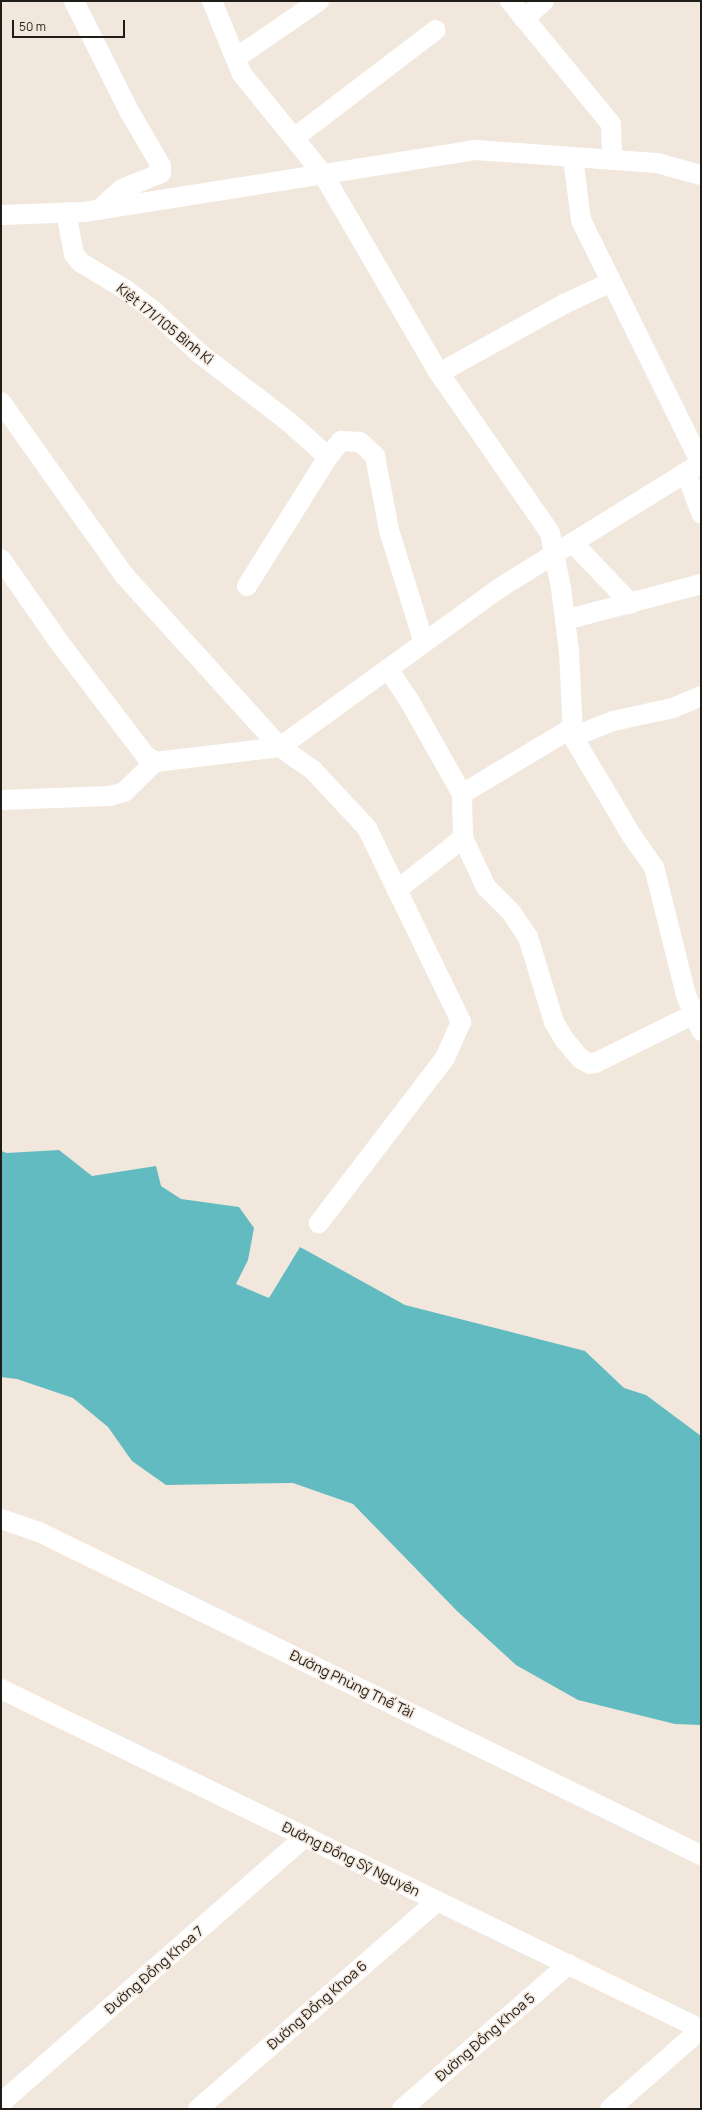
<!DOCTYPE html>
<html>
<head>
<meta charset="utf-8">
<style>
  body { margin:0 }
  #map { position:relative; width:702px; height:2110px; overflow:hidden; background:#f2e7dc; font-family:Manrope,sans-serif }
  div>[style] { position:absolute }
  .water>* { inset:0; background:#61bbc1 }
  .minor>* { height:20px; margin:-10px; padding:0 10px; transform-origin:10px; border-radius:10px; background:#fff }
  span { translate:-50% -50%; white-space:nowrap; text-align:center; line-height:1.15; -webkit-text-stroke:3px #f2e7dc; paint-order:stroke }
  .street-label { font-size:14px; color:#201c18 }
  .frame { position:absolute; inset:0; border:2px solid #201c18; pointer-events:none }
  .scale { position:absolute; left:12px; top:20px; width:113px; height:18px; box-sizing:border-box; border:2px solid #201c18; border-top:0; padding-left:5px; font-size:12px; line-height:14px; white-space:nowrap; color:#201c18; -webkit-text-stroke:3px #f2e7dc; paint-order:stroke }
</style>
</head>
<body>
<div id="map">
  <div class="water">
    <div style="clip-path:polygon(59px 1150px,92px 1176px,156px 1166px,161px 1186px,181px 1199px,239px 1207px,254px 1228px,248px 1260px,236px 1284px,269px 1298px,300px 1247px,405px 1305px,585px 1351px,624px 1388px,646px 1395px,701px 1436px,701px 1725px,675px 1724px,578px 1700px,516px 1665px,457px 1611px,353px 1504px,293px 1483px,166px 1485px,132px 1461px,108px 1427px,73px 1398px,17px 1379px,1px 1377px,1px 1151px,7px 1153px)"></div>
  </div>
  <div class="minor">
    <div style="left:74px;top:1px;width:123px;rotate:63.4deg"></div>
    <div style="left:129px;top:111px;width:64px;rotate:59.8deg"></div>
    <div style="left:161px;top:166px;width:7px;rotate:90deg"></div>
    <div style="left:161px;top:173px;width:42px;rotate:157.7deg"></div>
    <div style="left:122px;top:189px;width:31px;rotate:138deg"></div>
    <div style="left:212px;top:1px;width:79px;rotate:67.7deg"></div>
    <div style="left:242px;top:74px;width:129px;rotate:51deg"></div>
    <div style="left:323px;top:174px;width:230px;rotate:59.8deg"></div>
    <div style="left:439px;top:373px;width:195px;rotate:55.2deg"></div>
    <div style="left:550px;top:533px;width:56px;rotate:78.7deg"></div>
    <div style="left:561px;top:588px;width:64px;rotate:82.8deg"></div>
    <div style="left:569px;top:651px;width:86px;rotate:87.3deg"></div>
    <div style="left:573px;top:737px;width:115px;rotate:59.2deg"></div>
    <div style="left:632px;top:836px;width:38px;rotate:55deg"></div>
    <div style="left:654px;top:867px;width:132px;rotate:76deg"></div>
    <div style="left:686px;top:995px;width:39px;rotate:67deg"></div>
    <div style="left:510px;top:1px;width:159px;rotate:50.6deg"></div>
    <div style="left:611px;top:124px;width:36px;rotate:88deg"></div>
    <div style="left:524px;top:19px;width:27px;rotate:-42deg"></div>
    <div style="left:236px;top:58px;width:101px;rotate:-34.5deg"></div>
    <div style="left:294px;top:138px;width:178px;rotate:-37.3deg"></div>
    <div style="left:66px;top:212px;width:43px;rotate:79.2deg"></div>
    <div style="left:74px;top:254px;width:10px;rotate:53deg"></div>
    <div style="left:80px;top:262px;width:54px;rotate:31.3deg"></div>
    <div style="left:126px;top:290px;width:38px;rotate:37deg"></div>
    <div style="left:156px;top:313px;width:59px;rotate:42.9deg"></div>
    <div style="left:199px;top:353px;width:113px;rotate:37.5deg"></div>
    <div style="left:289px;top:422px;width:52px;rotate:41.9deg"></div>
    <div style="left:1px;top:215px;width:83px;rotate:-2.1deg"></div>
    <div style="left:84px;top:212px;width:397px;rotate:-9deg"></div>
    <div style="left:476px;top:150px;width:181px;rotate:4.1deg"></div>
    <div style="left:657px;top:163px;width:46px;rotate:15.3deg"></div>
    <div style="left:439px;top:373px;width:143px;rotate:-28.9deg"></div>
    <div style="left:564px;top:304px;width:52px;rotate:-25.1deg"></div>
    <div style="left:1px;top:402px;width:212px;rotate:54.6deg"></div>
    <div style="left:124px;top:575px;width:232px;rotate:47.8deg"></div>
    <div style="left:280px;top:747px;width:39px;rotate:35deg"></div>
    <div style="left:312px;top:769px;width:81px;rotate:47deg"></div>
    <div style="left:367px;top:828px;width:216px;rotate:64.1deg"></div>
    <div style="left:461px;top:1022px;width:39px;rotate:114deg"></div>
    <div style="left:445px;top:1058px;width:208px;rotate:127.4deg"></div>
    <div style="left:686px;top:472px;width:44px;rotate:69.9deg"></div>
    <div style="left:573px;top:543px;width:84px;rotate:46.4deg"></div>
    <div style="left:1px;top:559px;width:101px;rotate:55.1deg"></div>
    <div style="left:59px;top:642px;width:143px;rotate:52.7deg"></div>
    <div style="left:146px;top:756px;width:11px;rotate:34deg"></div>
    <div style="left:247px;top:586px;width:152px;rotate:-57.9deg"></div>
    <div style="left:328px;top:457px;width:21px;rotate:-51deg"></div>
    <div style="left:341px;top:441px;width:19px;rotate:3deg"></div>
    <div style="left:360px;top:442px;width:21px;rotate:43deg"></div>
    <div style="left:375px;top:456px;width:75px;rotate:79.3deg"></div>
    <div style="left:389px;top:530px;width:118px;rotate:72.8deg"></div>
    <div style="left:565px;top:620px;width:141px;rotate:-14.8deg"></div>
    <div style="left:388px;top:669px;width:40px;rotate:56deg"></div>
    <div style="left:410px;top:702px;width:106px;rotate:60.5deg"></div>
    <div style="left:462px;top:794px;width:44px;rotate:88.7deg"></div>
    <div style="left:463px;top:838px;width:54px;rotate:64.9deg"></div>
    <div style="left:486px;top:887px;width:35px;rotate:45deg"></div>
    <div style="left:511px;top:912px;width:30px;rotate:56deg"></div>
    <div style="left:528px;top:937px;width:89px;rotate:73deg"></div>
    <div style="left:554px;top:1022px;width:20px;rotate:60deg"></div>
    <div style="left:564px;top:1039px;width:26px;rotate:50deg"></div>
    <div style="left:581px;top:1059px;width:10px;rotate:29deg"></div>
    <div style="left:590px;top:1064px;width:5px;rotate:-11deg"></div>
    <div style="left:595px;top:1063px;width:110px;rotate:-26.3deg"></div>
    <div style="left:573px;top:737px;width:43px;rotate:-21.8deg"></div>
    <div style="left:613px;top:721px;width:61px;rotate:-12.2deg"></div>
    <div style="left:673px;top:708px;width:30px;rotate:-23deg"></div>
    <div style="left:462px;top:794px;width:128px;rotate:-31deg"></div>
    <div style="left:1px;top:800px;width:109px;rotate:-2.1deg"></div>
    <div style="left:110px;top:796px;width:15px;rotate:-16deg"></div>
    <div style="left:124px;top:792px;width:43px;rotate:-44.1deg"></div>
    <div style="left:155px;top:762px;width:126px;rotate:-6.8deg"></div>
    <div style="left:280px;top:747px;width:269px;rotate:-35.9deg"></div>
    <div style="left:498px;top:589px;width:239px;rotate:-31.8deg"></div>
    <div style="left:701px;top:463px;width:271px;rotate:-116.3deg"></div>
    <div style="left:581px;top:220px;width:63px;rotate:-97.4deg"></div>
    <div style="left:397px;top:890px;width:84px;rotate:-38.2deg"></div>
    <div style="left:1px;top:1519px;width:40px;rotate:18.9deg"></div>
    <div style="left:39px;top:1532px;width:737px;rotate:26.01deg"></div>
    <div style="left:1px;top:1689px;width:778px;rotate:25.91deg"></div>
    <div style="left:1px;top:2103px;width:405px;rotate:-41.2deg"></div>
    <div style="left:198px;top:2109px;width:315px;rotate:-41deg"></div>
    <div style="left:402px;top:2109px;width:221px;rotate:-41deg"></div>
    <div style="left:610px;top:2109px;width:121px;rotate:-41.3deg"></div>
  </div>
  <div class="street-label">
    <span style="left:165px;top:324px;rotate:39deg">Kiệt 171/105 Bình Kì</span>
    <span style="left:352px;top:1684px;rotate:26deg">Đường Phùng Thế Tài</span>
    <span style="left:351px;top:1859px;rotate:26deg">Đường Đồng Sỹ Nguyên</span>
    <span style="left:154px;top:1970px;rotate:-41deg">Đường Đồng Khoa 7</span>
    <span style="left:317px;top:2005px;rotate:-41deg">Đường Đồng Khoa 6</span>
    <span style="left:485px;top:2037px;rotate:-41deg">Đường Đồng Khoa 5</span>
  </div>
  <div class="frame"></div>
  <div class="scale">50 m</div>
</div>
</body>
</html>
